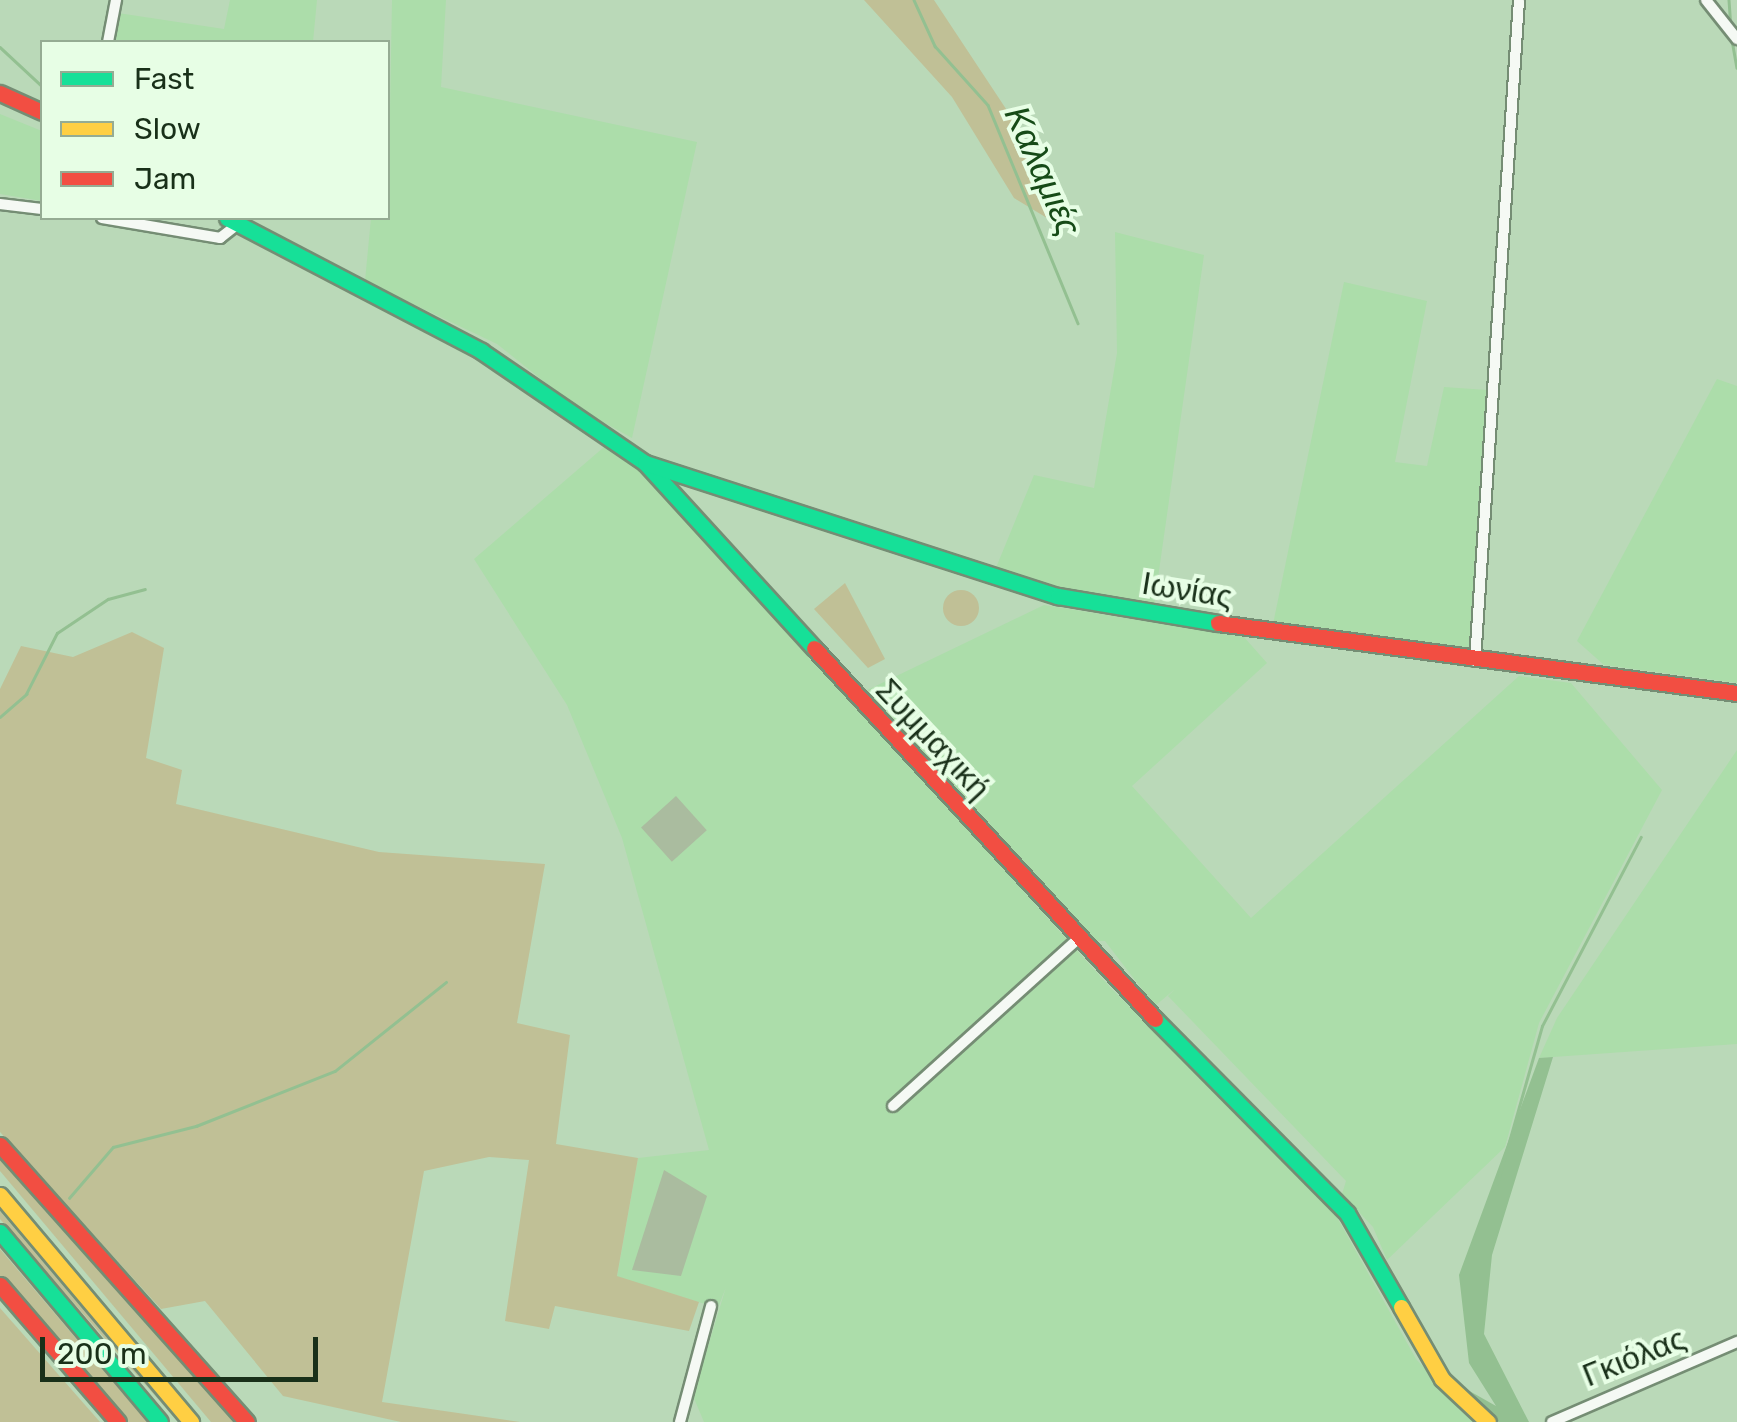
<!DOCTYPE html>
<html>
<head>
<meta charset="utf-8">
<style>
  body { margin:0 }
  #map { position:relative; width:1737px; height:1422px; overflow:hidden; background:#bad9b8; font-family:Rubik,sans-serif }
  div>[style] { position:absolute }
  .built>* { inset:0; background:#acddaa }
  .green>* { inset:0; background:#c0c096 }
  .round { border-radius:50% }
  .water>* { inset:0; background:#93c091 }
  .stream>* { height:2.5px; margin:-1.25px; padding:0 1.25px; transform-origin:1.25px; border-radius:1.25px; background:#93c091 }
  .building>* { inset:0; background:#aabc9f; transform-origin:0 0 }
  .roads { filter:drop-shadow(2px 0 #758d74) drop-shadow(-2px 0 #758d74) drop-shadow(0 2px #758d74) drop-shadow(0 -2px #758d74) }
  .street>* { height:10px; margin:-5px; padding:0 5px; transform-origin:5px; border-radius:5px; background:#f5f9f4 }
  .fast>* { height:15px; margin:-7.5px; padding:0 7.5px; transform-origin:7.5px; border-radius:7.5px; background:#16e098 }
  .slow>* { height:15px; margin:-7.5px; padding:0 7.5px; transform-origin:7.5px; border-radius:7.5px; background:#ffcf43 }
  .jam>* { height:15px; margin:-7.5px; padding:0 7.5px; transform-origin:7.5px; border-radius:7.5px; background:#f24e42 }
  span { translate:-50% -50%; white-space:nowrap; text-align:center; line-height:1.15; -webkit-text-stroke:8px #e7fee5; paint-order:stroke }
  .street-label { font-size:32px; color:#193019 }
  .water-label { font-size:35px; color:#164b17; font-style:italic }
  .legend { position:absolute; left:40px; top:40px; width:350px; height:180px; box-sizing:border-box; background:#e7fee5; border:2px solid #95ac93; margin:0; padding:12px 18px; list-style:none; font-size:30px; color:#193019 }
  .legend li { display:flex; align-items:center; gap:20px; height:50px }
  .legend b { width:50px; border:2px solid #95ac93 }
  .scale { position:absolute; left:40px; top:1337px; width:278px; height:45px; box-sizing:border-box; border:5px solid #193019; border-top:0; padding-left:12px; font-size:30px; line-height:35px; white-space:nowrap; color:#193019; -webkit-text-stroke:8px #e7fee5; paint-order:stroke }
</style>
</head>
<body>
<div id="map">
  <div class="built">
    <div style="clip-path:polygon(230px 0,317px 0,313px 42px,112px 42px,118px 13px,224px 29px)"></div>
    <div style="clip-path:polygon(392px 0,446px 0,441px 87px,697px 142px,632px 438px,576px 407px,497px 344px,365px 281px,371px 218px,388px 218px)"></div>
    <div style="clip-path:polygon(0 114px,42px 131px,42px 201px,0 194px)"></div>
    <div style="clip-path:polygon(1115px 232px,1204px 255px,1154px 606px,993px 575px,1034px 475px,1094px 488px,1117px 353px)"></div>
    <div style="clip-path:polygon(1344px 282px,1427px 301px,1395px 462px,1427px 466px,1444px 387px,1487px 390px,1469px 655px,1273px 624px)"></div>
    <div style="clip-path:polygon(1717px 379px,1737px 386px,1737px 683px,1604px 665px,1577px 641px)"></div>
    <div style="clip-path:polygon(604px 447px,639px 466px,1110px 987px,1334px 1212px,1416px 1359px,1475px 1422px,704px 1422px,693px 1396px,726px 1287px,718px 1308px,617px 1277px,638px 1158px,709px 1150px,622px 838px,567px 705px,474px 559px)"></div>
    <div style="clip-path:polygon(1044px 605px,1244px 637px,1267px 663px,1132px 786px,1251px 918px,1519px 676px,1571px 683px,1662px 790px,1539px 1023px,1505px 1147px,1387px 1260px,1373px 1227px,1342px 1194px,1346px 1181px,1168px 996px,1175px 989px,1155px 1006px,1105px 941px,1096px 941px,859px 694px)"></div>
    <div style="clip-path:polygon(1737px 750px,1737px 1044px,1539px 1058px,1557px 1018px)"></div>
  </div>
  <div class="green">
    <div style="clip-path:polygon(864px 0,934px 0,1016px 124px,1047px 218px,1014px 198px,952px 97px)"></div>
    <div style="clip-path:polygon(845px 583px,885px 659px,868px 668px,814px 609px)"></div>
    <div class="round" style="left:943px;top:590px;width:36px;height:36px"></div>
    <div style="clip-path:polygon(132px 632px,164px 648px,146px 758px,182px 770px,176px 804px,379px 852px,545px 864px,517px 1023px,570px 1035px,556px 1144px,638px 1158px,617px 1276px,699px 1302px,689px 1331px,555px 1306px,549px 1329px,505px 1321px,529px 1160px,489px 1157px,424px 1171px,382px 1402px,520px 1422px,401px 1422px,283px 1396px,205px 1301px,161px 1309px,0 1132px,0 689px,21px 646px,73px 657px)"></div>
    <div style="clip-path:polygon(0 1157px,234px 1422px,211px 1422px,0 1171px)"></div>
    <div style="clip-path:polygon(0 1211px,178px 1422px,0 1219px)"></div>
    <div style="clip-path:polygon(0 1249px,147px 1422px,124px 1422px,0 1278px)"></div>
    <div style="clip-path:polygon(0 1308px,100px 1422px,0 1422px)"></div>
  </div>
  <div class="water">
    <div style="clip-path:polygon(1553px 1057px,1492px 1255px,1484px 1334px,1529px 1422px,1499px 1422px,1450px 1380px,1496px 1406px,1469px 1363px,1459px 1275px,1539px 1058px)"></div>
  </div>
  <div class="stream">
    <div style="left:914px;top:0;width:51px;rotate:65.5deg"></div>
    <div style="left:935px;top:46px;width:79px;rotate:48.1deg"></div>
    <div style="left:988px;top:105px;width:236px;rotate:67.6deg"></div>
    <div style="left:1729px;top:0;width:27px;rotate:86deg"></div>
    <div style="left:1732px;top:40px;width:28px;rotate:80deg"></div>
    <div style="left:0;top:47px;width:57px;rotate:42.9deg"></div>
    <div style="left:0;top:717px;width:35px;rotate:-41deg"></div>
    <div style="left:26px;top:694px;width:68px;rotate:-63.1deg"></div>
    <div style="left:57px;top:633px;width:61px;rotate:-33.7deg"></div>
    <div style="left:108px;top:599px;width:38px;rotate:-15deg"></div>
    <div style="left:1497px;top:1184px;width:164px;rotate:-74.1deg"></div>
    <div style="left:1542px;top:1026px;width:213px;rotate:-62.4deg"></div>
    <div style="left:69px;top:1198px;width:67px;rotate:-49.2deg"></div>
    <div style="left:113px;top:1147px;width:86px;rotate:-14.2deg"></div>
    <div style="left:196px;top:1126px;width:149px;rotate:-21.6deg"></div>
    <div style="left:335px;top:1071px;width:142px;rotate:-38.7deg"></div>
  </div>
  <div class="building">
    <div style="left:676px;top:796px;width:46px;height:47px;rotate:48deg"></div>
    <div style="clip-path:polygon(664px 1170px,707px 1196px,681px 1276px,632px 1270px)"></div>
  </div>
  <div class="roads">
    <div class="street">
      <div style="left:1706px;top:0;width:50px;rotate:51.5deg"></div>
      <div style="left:108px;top:42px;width:43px;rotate:-79.2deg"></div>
      <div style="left:0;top:204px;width:42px;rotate:6.8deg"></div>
      <div style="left:102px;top:218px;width:120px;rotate:9.6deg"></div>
      <div style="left:220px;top:238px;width:23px;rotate:-38deg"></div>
      <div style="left:1475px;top:661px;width:662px;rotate:-86.19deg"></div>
      <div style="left:893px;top:1106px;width:249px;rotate:-42.1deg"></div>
      <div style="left:680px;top:1422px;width:120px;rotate:-75deg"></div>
      <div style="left:1552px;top:1422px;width:202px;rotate:-23.4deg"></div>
    </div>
    <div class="fast">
      <div style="left:227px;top:218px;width:287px;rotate:27.6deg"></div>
      <div style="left:481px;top:351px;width:199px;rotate:34.3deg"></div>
      <div style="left:645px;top:463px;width:251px;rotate:47.6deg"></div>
      <div style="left:645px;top:463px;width:434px;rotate:17.9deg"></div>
      <div style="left:1058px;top:596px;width:162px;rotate:9.6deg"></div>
      <div style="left:1155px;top:1019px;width:273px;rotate:45.3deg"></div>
      <div style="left:1347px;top:1213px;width:108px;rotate:60.1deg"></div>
      <div style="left:0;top:1232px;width:248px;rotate:49.9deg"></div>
    </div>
    <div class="slow">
      <div style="left:0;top:1195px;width:297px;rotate:49.9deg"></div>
      <div style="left:1401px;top:1307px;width:83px;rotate:60.3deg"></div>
      <div style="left:1442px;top:1379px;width:63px;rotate:43.1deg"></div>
    </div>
    <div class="jam">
      <div style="left:0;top:93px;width:46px;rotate:24.3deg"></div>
      <div style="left:1218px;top:623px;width:524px;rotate:7.68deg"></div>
      <div style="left:814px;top:648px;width:504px;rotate:47.41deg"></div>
      <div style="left:0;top:1145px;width:371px;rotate:48.3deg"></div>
      <div style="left:0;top:1285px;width:181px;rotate:49.3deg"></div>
    </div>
  </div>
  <div class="street-label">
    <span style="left:1187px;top:590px;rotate:9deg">Ιωνίας</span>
    <span style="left:933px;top:739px;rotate:47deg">Συμμαχική</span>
    <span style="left:1634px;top:1357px;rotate:-22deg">Γκιόλας</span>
  </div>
  <div class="water-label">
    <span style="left:1043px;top:171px;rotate:66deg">Καλαμιές</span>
  </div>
  <ul class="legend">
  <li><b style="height:12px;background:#16e098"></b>Fast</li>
  <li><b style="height:12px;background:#ffcf43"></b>Slow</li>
  <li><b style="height:12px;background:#f24e42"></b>Jam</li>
  </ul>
  <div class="scale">200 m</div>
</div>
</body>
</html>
